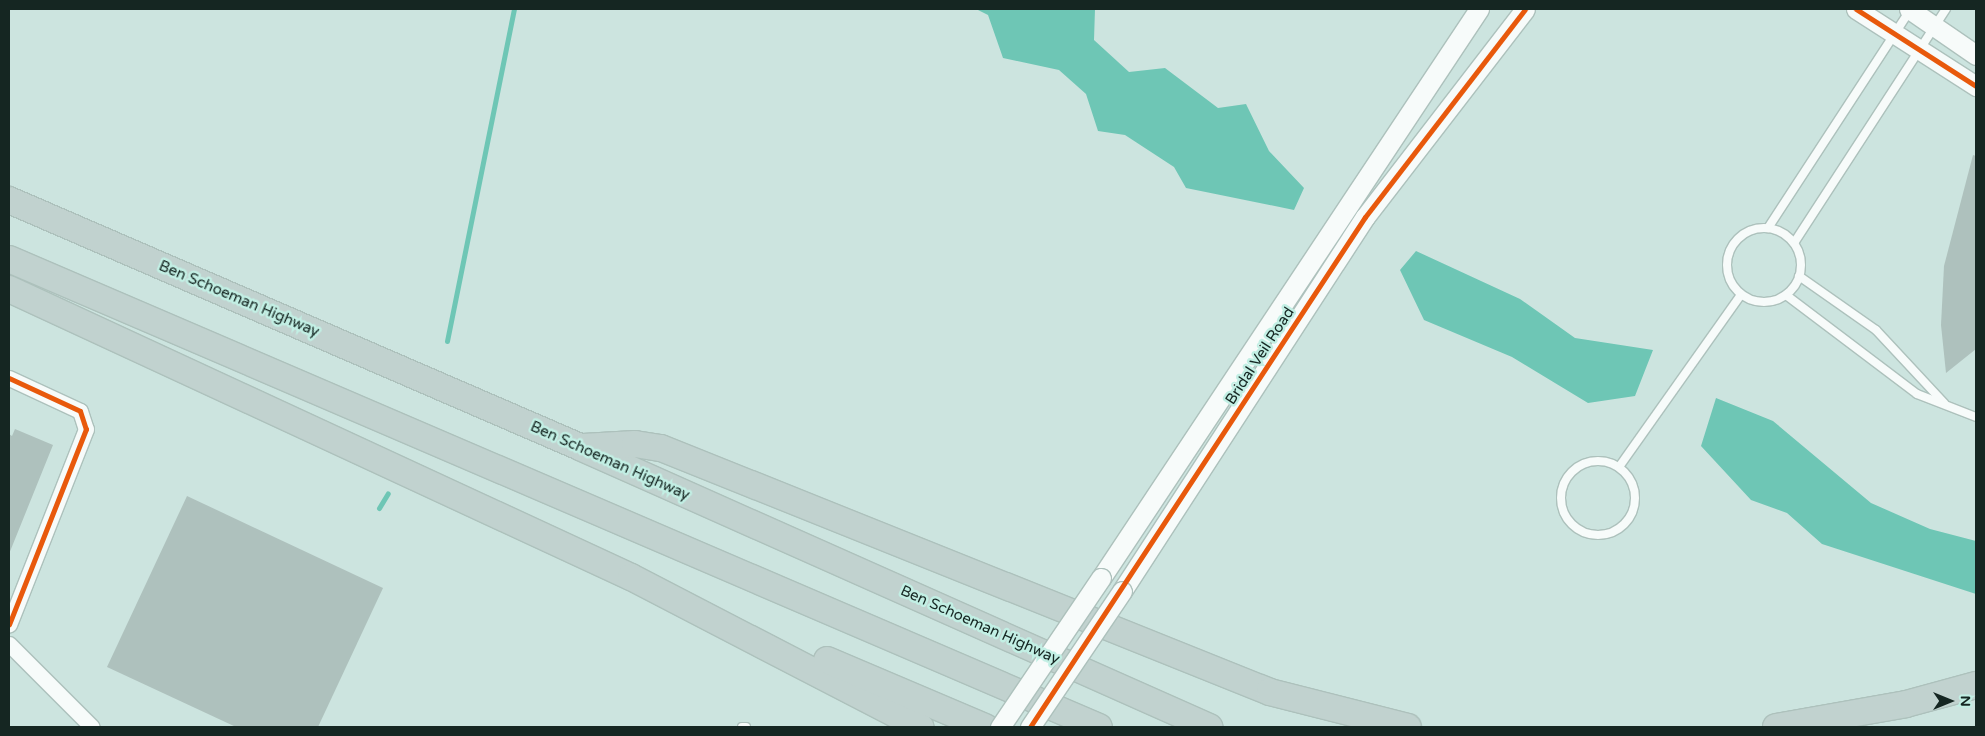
<!DOCTYPE html>
<html>
<head>
<meta charset="utf-8">
<style>
  body { margin:0 }
  #map { position:relative; width:1985px; height:736px; overflow:hidden; background:#cce4df; font-family:"Varela Round",sans-serif }
  div>[style] { position:absolute }
  .water>* { inset:0; background:#6ec6b5 }
  .stream>* { height:5px; margin:-2.5px; padding:0 2.5px; transform-origin:2.5px; border-radius:2.5px; background:#6ec6b5 }
  .building>* { inset:0; background:#aec1bd }
  .roads { filter:drop-shadow(1px 0 #adc1bc) drop-shadow(-1px 0 #adc1bc) drop-shadow(0 1px #adc1bc) drop-shadow(0 -1px #adc1bc) }
  .service>* { height:8px; margin:-4px; padding:0 4px; transform-origin:4px; border-radius:4px; background:#f7fbfa }
  .service>.ring { margin:-4px; padding:0; box-sizing:content-box; background:none; border:8px solid #f7fbfa; border-radius:50% }
  .minor>* { height:15px; margin:-7.5px; padding:0 7.5px; transform-origin:7.5px; border-radius:7.5px; background:#f7fbfa }
  .tertiary>* { height:19px; margin:-9.5px; padding:0 9.5px; transform-origin:9.5px; border-radius:9.5px; background:#f7fbfa }
  .motorway>* { height:26px; margin:-13px; padding:0 13px; transform-origin:13px; border-radius:13px; background:#c1d2cf }
  .bridges { filter:drop-shadow(1px 0 #adc1bc) drop-shadow(-1px 0 #adc1bc) drop-shadow(0 1px #adc1bc) drop-shadow(0 -1px #adc1bc) }
  .tertiary-bridge>* { height:19px; margin:-9.5px; padding:0 9.5px; transform-origin:9.5px; border-radius:9.5px; background:#f7fbfa }
  .cycleway>* { height:5px; margin:-2.5px; padding:0 2.5px; transform-origin:2.5px; border-radius:2.5px; background:#e8590c }
  span { translate:-50% -50%; white-space:nowrap; text-align:center; line-height:1.15; -webkit-text-stroke:5px #c2efe4; paint-order:stroke }
  .street-label { font-size:15px; color:#152622 }
  .frame { position:absolute; inset:0; border:10px solid #152622; pointer-events:none }
  .north { position:absolute; left:1925px; top:676px; width:50px; height:50px; -webkit-text-stroke:4px #c2efe4; paint-order:stroke; rotate:90deg; font-size:14px; font-weight:700; line-height:20px; text-align:center; color:#152622 }
  .north::after { content:''; display:block; margin:auto; width:18px; height:22px; background:#152622; clip-path:polygon(50% 0,100% 100%,50% 72%,0 100%) }
</style>
</head>
<body>
<div id="map">
  <div class="water">
    <div style="clip-path:polygon(976px 9px,1095px 9px,1094px 40px,1129px 72px,1165px 68px,1218px 108px,1246px 104px,1269px 151px,1304px 188px,1294px 210px,1186px 188px,1174px 167px,1125px 135px,1098px 131px,1086px 94px,1059px 70px,1003px 58px,988px 15px)"></div>
    <div style="clip-path:polygon(1416px 251px,1520px 299px,1575px 338px,1653px 350px,1635px 396px,1588px 403px,1512px 357px,1424px 320px,1400px 270px)"></div>
    <div style="clip-path:polygon(1716px 398px,1773px 421px,1871px 503px,1930px 529px,1976px 541px,1976px 594px,1822px 544px,1787px 513px,1751px 500px,1701px 446px)"></div>
  </div>
  <div class="stream">
    <div style="left:447px;top:341px;width:339px;rotate:-78.6deg"></div>
    <div style="left:379px;top:508px;width:17px;rotate:-59deg"></div>
  </div>
  <div class="building">
    <div style="clip-path:polygon(1973px 155px,1976px 156px,1976px 349px,1946px 373px,1941px 325px,1944px 266px)"></div>
    <div style="clip-path:polygon(15px 429px,53px 445px,9px 554px,9px 434px,12px 436px)"></div>
    <div style="clip-path:polygon(187px 496px,383px 588px,318px 727px,236px 727px,107px 667px)"></div>
  </div>
  <div class="roads">
    <div class="service">
      <div class="ring" style="left:1727px;top:228px;width:66px;height:66px"></div>
      <div style="left:1768px;top:228px;width:260px;rotate:-56.9deg"></div>
      <div style="left:1794px;top:243px;width:279px;rotate:-57deg"></div>
      <div style="left:1799px;top:276px;width:94px;rotate:35deg"></div>
      <div style="left:1876px;top:330px;width:100px;rotate:47deg"></div>
      <div style="left:1786px;top:295px;width:164px;rotate:37.1deg"></div>
      <div style="left:1917px;top:394px;width:63px;rotate:21.3deg"></div>
      <div class="ring" style="left:1561px;top:461px;width:66px;height:66px"></div>
      <div style="left:1619px;top:467px;width:211px;rotate:-54.7deg"></div>
      <div style="left:742px;top:727px;width:4px"></div>
    </div>
    <div class="minor">
      <div style="left:9px;top:378px;width:78px;rotate:24.9deg"></div>
      <div style="left:80px;top:411px;width:19px;rotate:72deg"></div>
      <div style="left:86px;top:429px;width:210px;rotate:111.5deg"></div>
      <div style="left:9px;top:644px;width:117px;rotate:45deg"></div>
    </div>
    <div class="tertiary">
      <div style="left:1856px;top:9px;width:143px;rotate:32.7deg"></div>
      <div style="left:1909px;top:9px;width:81px;rotate:34.5deg"></div>
      <div style="left:1101px;top:578px;width:683px;rotate:-56.4deg"></div>
      <div style="left:1122px;top:591px;width:446px;rotate:-57deg"></div>
      <div style="left:1365px;top:217px;width:262px;rotate:-52.4deg"></div>
    </div>
    <div class="motorway">
      <div style="left:9px;top:200px;width:622px;rotate:23.39deg"></div>
      <div style="left:580px;top:447px;width:689px;rotate:24deg"></div>
      <div style="left:9px;top:259px;width:1186px;rotate:23.24deg"></div>
      <div style="left:9px;top:289px;width:685px;rotate:24.85deg"></div>
      <div style="left:631px;top:577px;width:326px;rotate:27.4deg"></div>
      <div style="left:583px;top:447px;width:52px;rotate:-3.3deg"></div>
      <div style="left:635px;top:444px;width:26px;rotate:9deg"></div>
      <div style="left:661px;top:448px;width:656px;rotate:21.83deg"></div>
      <div style="left:1270px;top:692px;width:142px;rotate:14.2deg"></div>
      <div style="left:827px;top:660px;width:172px;rotate:23deg"></div>
      <div style="left:1776px;top:727px;width:132px;rotate:-10deg"></div>
      <div style="left:1906px;top:704px;width:73px;rotate:-15.2deg"></div>
    </div>
  </div>
  <div class="bridges">
    <div class="tertiary-bridge">
      <div style="left:1000px;top:727px;width:180px;rotate:-55.9deg"></div>
      <div style="left:1030px;top:727px;width:164px;rotate:-55.9deg"></div>
    </div>
  </div>
  <div class="cycleway">
    <div style="left:1856px;top:9px;width:143px;rotate:32.7deg"></div>
    <div style="left:9px;top:378px;width:78px;rotate:24.9deg"></div>
    <div style="left:80px;top:411px;width:19px;rotate:72deg"></div>
    <div style="left:86px;top:429px;width:210px;rotate:111.5deg"></div>
    <div style="left:1030px;top:727px;width:610px;rotate:-56.7deg"></div>
    <div style="left:1365px;top:217px;width:262px;rotate:-52.4deg"></div>
  </div>
  <div class="street-label">
    <span style="left:239px;top:299px;rotate:23deg">Ben Schoeman Highway</span>
    <span style="left:1260px;top:356px;rotate:-57deg">Bridal Veil Road</span>
    <span style="left:610px;top:461px;rotate:24deg">Ben Schoeman Highway</span>
    <span style="left:980px;top:625px;rotate:24deg">Ben Schoeman Highway</span>
  </div>
  <div class="frame"></div>
  <div class="north">N</div>
</div>
</body>
</html>
